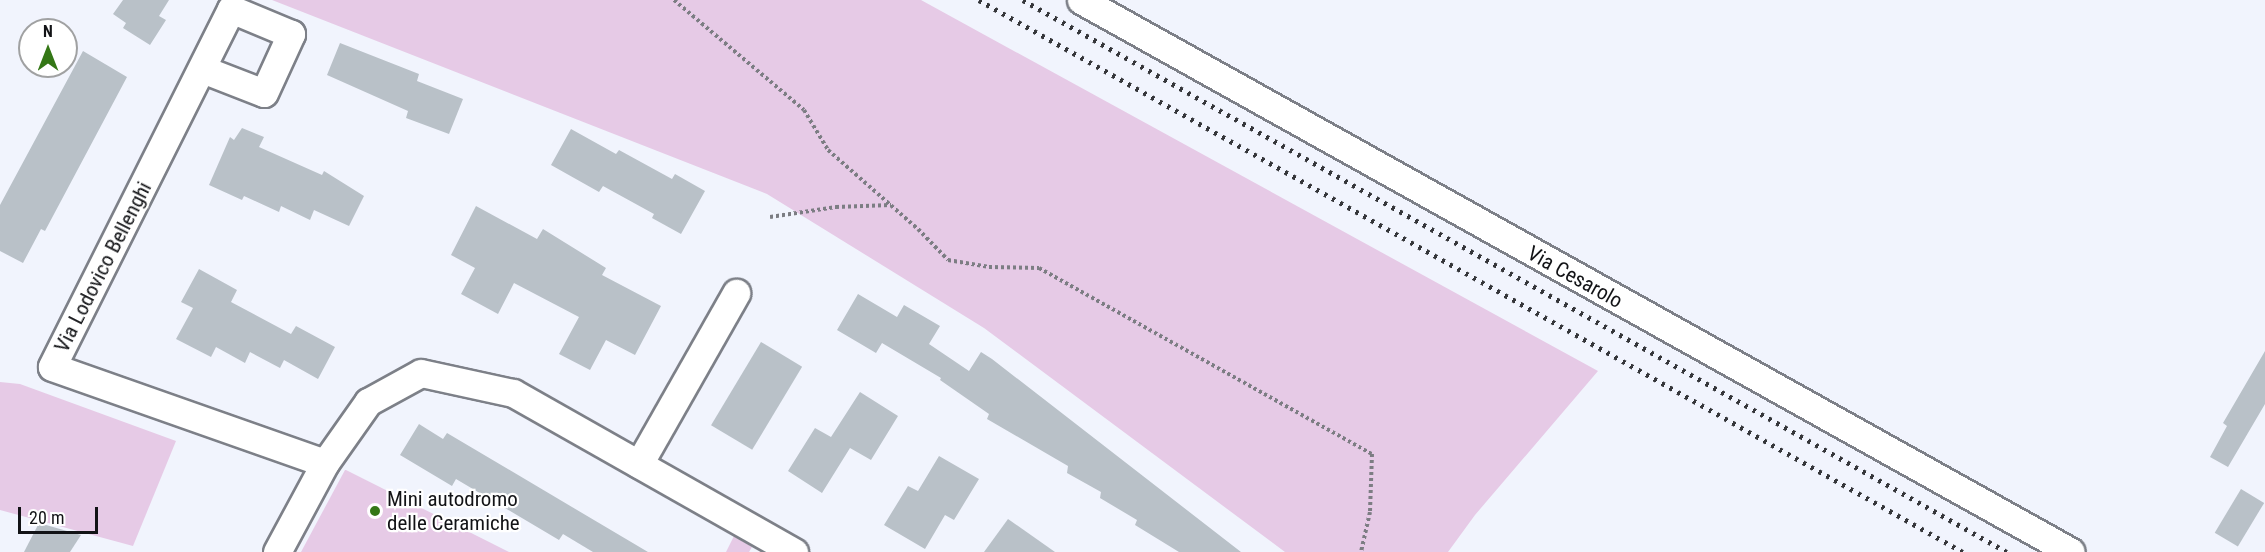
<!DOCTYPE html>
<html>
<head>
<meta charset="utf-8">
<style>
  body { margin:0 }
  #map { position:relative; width:2265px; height:552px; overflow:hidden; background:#f1f4fd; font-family:"Roboto Condensed",sans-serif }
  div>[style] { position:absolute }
  .green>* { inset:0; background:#e6cae6 }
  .building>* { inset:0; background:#b9c1c8; transform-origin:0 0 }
  .path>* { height:4px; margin-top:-2px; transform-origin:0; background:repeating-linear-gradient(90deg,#7c7d83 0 3px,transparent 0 6px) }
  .roads { filter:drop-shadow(2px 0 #7d8088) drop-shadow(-2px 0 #7d8088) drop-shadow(0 2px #7d8088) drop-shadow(0 -2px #7d8088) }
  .minor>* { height:27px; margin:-13.5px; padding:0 13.5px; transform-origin:13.5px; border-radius:13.5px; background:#fff }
  .rail>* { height:4.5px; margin-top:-2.25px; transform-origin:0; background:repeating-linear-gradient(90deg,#35363a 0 3px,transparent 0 9px) }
  .dots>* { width:16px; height:16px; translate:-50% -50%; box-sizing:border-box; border:3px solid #fff; border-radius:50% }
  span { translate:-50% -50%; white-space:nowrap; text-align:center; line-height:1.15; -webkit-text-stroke:4.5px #fff; paint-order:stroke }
  .street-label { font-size:21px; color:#121316 }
  .poi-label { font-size:21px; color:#121316 }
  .left { translate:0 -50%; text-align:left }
  .north { position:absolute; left:18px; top:18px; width:60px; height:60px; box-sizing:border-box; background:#fff; border:2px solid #a0a1a2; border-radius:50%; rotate:0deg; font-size:16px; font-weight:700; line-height:24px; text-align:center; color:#121316 }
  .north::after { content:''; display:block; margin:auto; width:21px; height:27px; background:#347716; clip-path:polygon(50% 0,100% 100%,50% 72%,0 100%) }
  .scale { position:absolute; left:18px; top:507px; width:80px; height:27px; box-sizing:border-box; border:3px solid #121316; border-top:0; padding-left:8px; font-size:18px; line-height:21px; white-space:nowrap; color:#121316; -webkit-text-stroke:4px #fff; paint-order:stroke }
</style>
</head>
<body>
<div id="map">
  <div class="green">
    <div style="clip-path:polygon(272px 0,921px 0,1598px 371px,1475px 515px,1448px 552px,1285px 552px,984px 328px,767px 194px)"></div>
    <div style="clip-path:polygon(0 382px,20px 384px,176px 441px,133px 546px,0 510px)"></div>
    <div style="clip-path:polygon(345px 470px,346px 470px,509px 552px,301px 552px)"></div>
    <div style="clip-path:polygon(734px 536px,752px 547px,749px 552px,726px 552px)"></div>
  </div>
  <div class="building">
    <div style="clip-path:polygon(123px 0,169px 0,159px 16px,166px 20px,150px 45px,123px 28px,126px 23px,113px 14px)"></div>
    <div style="clip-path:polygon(340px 43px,419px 74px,417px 81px,463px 99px,449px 134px,406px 118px,408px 111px,327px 75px)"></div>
    <div style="clip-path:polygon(83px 51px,127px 77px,45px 231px,41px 229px,23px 263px,0 251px,0 205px)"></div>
    <div style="clip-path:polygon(242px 128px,264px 137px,259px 147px,322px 175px,324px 171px,364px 196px,349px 226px,314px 210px,310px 220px,281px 206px,279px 212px,244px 196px,242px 200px,209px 185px,230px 137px,234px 140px)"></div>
    <div style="clip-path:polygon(571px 129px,616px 154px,619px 150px,672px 179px,675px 174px,705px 191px,681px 234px,652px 218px,654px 214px,603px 186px,599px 192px,551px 165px)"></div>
    <div style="clip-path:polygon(476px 206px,537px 239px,543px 229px,606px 268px,602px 275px,661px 306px,635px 355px,606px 340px,590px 370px,559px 354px,579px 317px,514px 283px,498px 314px,461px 294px,475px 268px,451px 255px)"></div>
    <div style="clip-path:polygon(199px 269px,237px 290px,231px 302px,291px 334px,296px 326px,335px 347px,318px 379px,284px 360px,280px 368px,250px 352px,245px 363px,216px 347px,211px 357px,176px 339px,193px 308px,181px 302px)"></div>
    <div style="clip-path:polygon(858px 294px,897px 317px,904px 305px,940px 326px,929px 344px,969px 371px,981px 352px,992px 359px,1241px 552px,1179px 552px,1135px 525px,1137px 520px,1100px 498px,1101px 492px,1067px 473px,1068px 466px,987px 419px,989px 414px,940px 380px,941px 378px,882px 343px,876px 353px,837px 330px)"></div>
    <div style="left:761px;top:342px;width:48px;height:97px;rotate:31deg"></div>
    <div style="clip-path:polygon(2265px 351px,2265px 404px,2228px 467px,2210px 457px,2227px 426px,2223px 423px)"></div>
    <div style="clip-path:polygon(860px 392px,898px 416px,871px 460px,850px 448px,822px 493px,788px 471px,815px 428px,831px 437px)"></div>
    <div style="clip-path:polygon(419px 424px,443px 439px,447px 433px,648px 552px,593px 552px,563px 534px,559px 540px,456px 479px,452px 486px,400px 455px)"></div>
    <div style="clip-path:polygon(939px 456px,979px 479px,954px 520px,945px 515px,925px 549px,884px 525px,908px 486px,918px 491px)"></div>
    <div style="left:2241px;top:489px;width:27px;height:51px;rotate:31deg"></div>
    <div style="clip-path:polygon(1008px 519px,1055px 552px,984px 552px)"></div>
    <div style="clip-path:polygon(39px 523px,81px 535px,70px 552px,24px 552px)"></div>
  </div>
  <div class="path">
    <div style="left:674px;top:0;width:170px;rotate:40.2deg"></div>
    <div style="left:804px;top:110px;width:47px;rotate:59deg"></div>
    <div style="left:828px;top:150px;width:120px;rotate:41.3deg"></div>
    <div style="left:918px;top:229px;width:43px;rotate:45.9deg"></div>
    <div style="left:948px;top:260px;width:42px;rotate:9.7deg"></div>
    <div style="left:989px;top:267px;width:50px;rotate:1.1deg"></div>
    <div style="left:1039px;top:268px;width:381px;rotate:29.2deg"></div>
    <div style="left:1372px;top:454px;width:58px;rotate:92deg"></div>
    <div style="left:1370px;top:512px;width:41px;rotate:102.7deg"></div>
    <div style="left:770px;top:217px;width:67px;rotate:-8.6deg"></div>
    <div style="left:836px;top:207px;width:55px;rotate:-2.1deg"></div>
  </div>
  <div class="roads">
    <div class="minor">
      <div style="left:1081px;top:0;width:1133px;rotate:29.14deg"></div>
      <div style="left:202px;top:69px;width:66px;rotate:21.2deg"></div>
      <div style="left:264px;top:93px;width:65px;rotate:-65.4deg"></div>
      <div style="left:291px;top:34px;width:65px;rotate:-157.4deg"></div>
      <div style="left:231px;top:9px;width:400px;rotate:116.6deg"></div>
      <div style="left:52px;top:367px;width:289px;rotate:19.4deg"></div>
      <div style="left:639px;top:464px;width:197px;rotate:-60.4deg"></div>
      <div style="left:277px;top:552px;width:101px;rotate:-61.7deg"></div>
      <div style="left:325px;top:463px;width:75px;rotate:-54.8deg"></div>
      <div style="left:368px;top:402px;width:60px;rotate:-28.7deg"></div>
      <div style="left:421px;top:373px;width:94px;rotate:12.3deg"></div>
      <div style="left:513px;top:393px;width:323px;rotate:29.5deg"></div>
    </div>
  </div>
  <div class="rail">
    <div style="left:979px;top:0;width:1128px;rotate:29.29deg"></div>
    <div style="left:1023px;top:0;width:1128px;rotate:29.29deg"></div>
  </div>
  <div class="dots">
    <div style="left:375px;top:511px;background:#347716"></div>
  </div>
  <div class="street-label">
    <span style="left:103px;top:267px;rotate:-63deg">Via Lodovico Bellenghi</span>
    <span style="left:1575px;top:277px;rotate:29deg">Via Cesarolo</span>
  </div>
  <div class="poi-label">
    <span class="left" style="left:387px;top:511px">Mini autodromo<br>delle Ceramiche</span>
  </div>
  <div class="north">N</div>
  <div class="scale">20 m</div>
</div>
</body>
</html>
